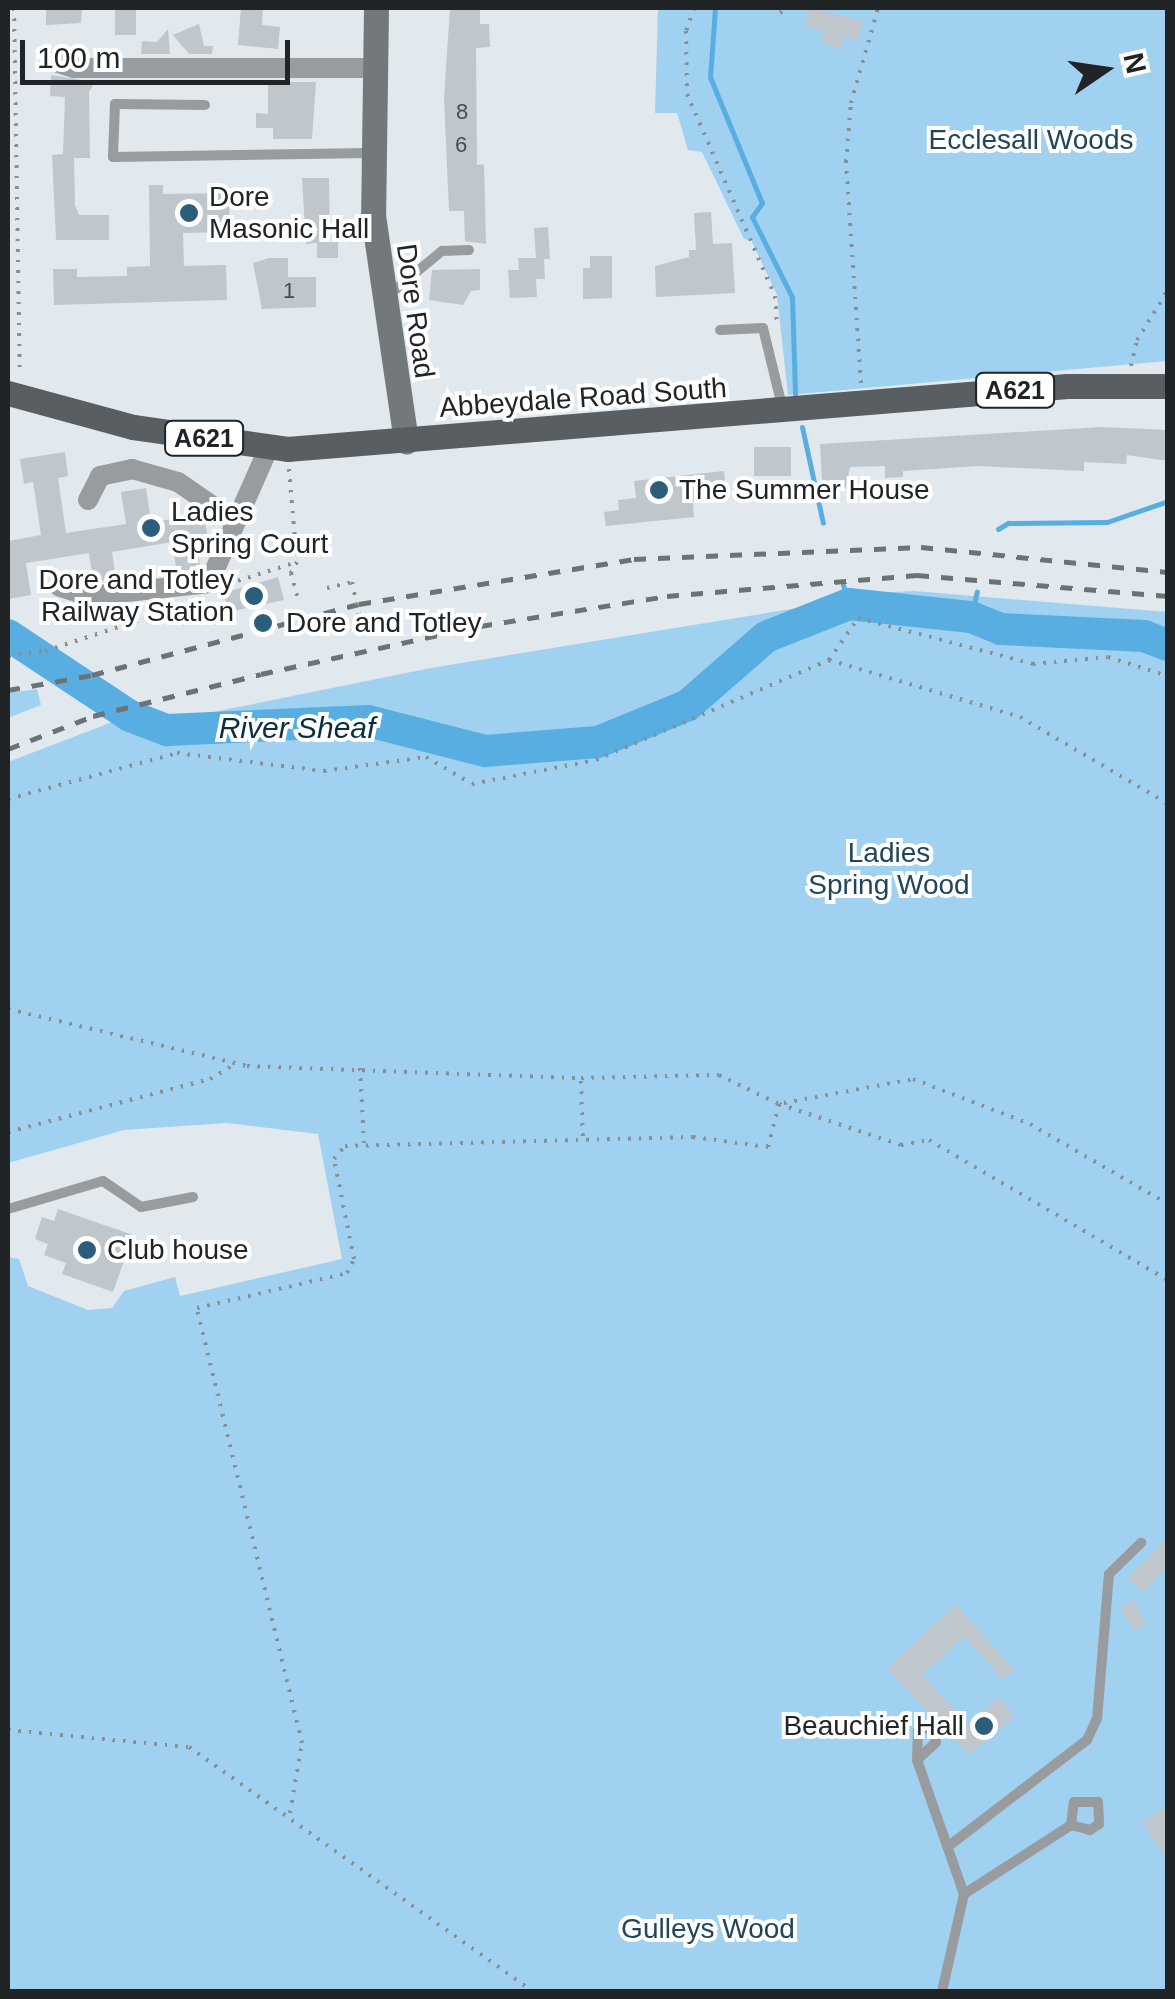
<!DOCTYPE html>
<html>
<head>
<meta charset="utf-8">
<style>
  body { margin:0 }
  #map { position:relative; width:1175px; height:1999px; overflow:hidden; background:#e1e9ee; font-family:Helvetica,sans-serif }
  div>[style] { position:absolute }
  .green>* { inset:0; background:#a0d1f1 }
  .stream>* { height:5px; margin:-2.5px; padding:0 2.5px; transform-origin:2.5px; border-radius:2.5px; background:#59aee1 }
  .river>* { height:32px; margin:-16px; padding:0 16px; transform-origin:16px; border-radius:16px; background:#59aee1 }
  .building>* { inset:0; background:#bfc6cc; transform-origin:0 0 }
  .path>* { height:4px; margin-top:-2px; transform-origin:0; background:repeating-linear-gradient(90deg,#888e91 0 2.5px,transparent 0 10.5px) }
  .lane>* { height:10px; margin:-5px; padding:0 5px; transform-origin:5px; border-radius:5px; background:#999c9e }
  .street>* { height:20px; margin:-10px; padding:0 10px; transform-origin:10px; border-radius:10px; background:#999c9e }
  .secondary>* { height:25px; margin:-12.5px; padding:0 12.5px; transform-origin:12.5px; border-radius:12.5px; background:#73787b }
  .primary>* { height:25px; margin:-12.5px; padding:0 12.5px; transform-origin:12.5px; border-radius:12.5px; background:#585e62 }
  .rail>* { height:5px; margin-top:-2.5px; transform-origin:0; background:repeating-linear-gradient(90deg,#6d7275 0 12px,transparent 0 24px) }
  .path-bridge>* { height:4px; margin-top:-2px; transform-origin:0; background:repeating-linear-gradient(90deg,#888e91 0 2.5px,transparent 0 10.5px) }
  .dots>* { width:28px; height:28px; translate:-50% -50%; box-sizing:border-box; border:5px solid #fff; border-radius:50% }
  span { translate:-50% -50%; white-space:nowrap; text-align:center; line-height:1.15; -webkit-text-stroke:8px #fff; paint-order:stroke }
  .number-label { font-size:22px; color:#484c50 }
  .number-label span { -webkit-text-stroke-width:0 }
  .shield-label span { padding:2px 8px; background:#fff; border:2px solid; border-radius:8px; -webkit-text-stroke-width:0 }
  .shield-label { font-size:25px; color:#212426; font-weight:700 }
  .park-label { font-size:28px; color:#21465c }
  .poi-label { font-size:28px; color:#212426 }
  .left { translate:0 -50%; text-align:left }
  .right { translate:-100% -50%; text-align:right }
  .street-label { font-size:28px; color:#212426 }
  .water-label { font-size:30px; color:#072e43; font-style:italic }
  .frame { position:absolute; inset:0; border:10px solid #212426; pointer-events:none }
  .north { position:absolute; left:1055px; top:20px; width:100px; height:100px; -webkit-text-stroke:8px #fff; paint-order:stroke; rotate:77deg; font-size:28px; font-weight:700; line-height:40px; text-align:center; color:#212426 }
  .north::after { content:''; display:block; margin:auto; width:35px; height:45px; background:#212426; clip-path:polygon(50% 0,100% 100%,50% 72%,0 100%) }
  .scale { position:absolute; left:20px; top:40px; width:270px; height:45px; box-sizing:border-box; border:5px solid #212426; border-top:0; padding-left:12px; font-size:30px; line-height:35px; white-space:nowrap; color:#212426; -webkit-text-stroke:8px #fff; paint-order:stroke }
</style>
</head>
<body>
<div id="map">
  <div class="green">
    <div style="clip-path:polygon(658px 8px,1167px 8px,1167px 361px,788px 395px,777px 295px,751px 240px,744px 239px,702px 152px,688px 150px,677px 113px,655px 113px)"></div>
    <div style="clip-path:polygon(914px 591px,1167px 612px,1167px 1991px,8px 1991px,8px 1257px,19px 1259px,28px 1286px,88px 1310px,112px 1308px,124px 1291px,175px 1277px,180px 1296px,342px 1259px,318px 1134px,227px 1123px,124px 1130px,8px 1163px,8px 762px,115px 721px,189px 717px,431px 668px,809px 606px,846px 594px)"></div>
    <div style="clip-path:polygon(37px 689px,41px 705px,8px 718px,8px 693px)"></div>
  </div>
  <div class="stream">
    <div style="left:715px;top:8px;width:69px;rotate:94.1deg"></div>
    <div style="left:710px;top:77px;width:136px;rotate:67.6deg"></div>
    <div style="left:762px;top:203px;width:17px;rotate:126deg"></div>
    <div style="left:752px;top:217px;width:89px;rotate:63.4deg"></div>
    <div style="left:792px;top:297px;width:97px;rotate:88.2deg"></div>
    <div style="left:802px;top:427px;width:98px;rotate:77.7deg"></div>
    <div style="left:998px;top:529px;width:12px;rotate:-31deg"></div>
    <div style="left:1008px;top:523px;width:99px;rotate:-0.6deg"></div>
    <div style="left:1107px;top:522px;width:65px;rotate:-19deg"></div>
    <div style="left:843px;top:585px;width:20px;rotate:72deg"></div>
    <div style="left:971px;top:617px;width:26px;rotate:-77deg"></div>
  </div>
  <div class="river">
    <div style="left:8px;top:635px;width:146px;rotate:33.6deg"></div>
    <div style="left:130px;top:716px;width:40px;rotate:21deg"></div>
    <div style="left:167px;top:730px;width:201px;rotate:-2.6deg"></div>
    <div style="left:368px;top:721px;width:121px;rotate:14.4deg"></div>
    <div style="left:485px;top:751px;width:113px;rotate:-4.6deg"></div>
    <div style="left:598px;top:742px;width:97px;rotate:-22.3deg"></div>
    <div style="left:688px;top:705px;width:103px;rotate:-41.1deg"></div>
    <div style="left:766px;top:637px;width:89px;rotate:-21.7deg"></div>
    <div style="left:849px;top:604px;width:123px;rotate:6.1deg"></div>
    <div style="left:971px;top:617px;width:32px;rotate:22deg"></div>
    <div style="left:1001px;top:629px;width:143px;rotate:2.8deg"></div>
    <div style="left:1144px;top:636px;width:26px;rotate:21deg"></div>
  </div>
  <div class="building">
    <div style="clip-path:polygon(46px 8px,82px 8px,81px 23px,46px 25px)"></div>
    <div style="left:115px;top:8px;width:21px;height:27px"></div>
    <div style="clip-path:polygon(241px 8px,263px 8px,262px 25px,280px 27px,278px 49px,238px 45px)"></div>
    <div style="clip-path:polygon(450px 8px,480px 8px,480px 24px,489px 24px,490px 47px,476px 48px,477px 165px,484px 164px,486px 244px,465px 241px,464px 211px,449px 211px,444px 98px)"></div>
    <div style="clip-path:polygon(809px 8px,863px 21px,857px 41px,844px 37px,841px 49px,821px 43px,824px 31px,804px 26px)"></div>
    <div style="clip-path:polygon(199px 24px,204px 46px,213px 46px,212px 54px,189px 54px,173px 35px)"></div>
    <div style="clip-path:polygon(168px 29px,170px 54px,141px 54px,142px 41px,157px 42px)"></div>
    <div style="clip-path:polygon(51px 75px,95px 82px,89px 92px,90px 158px,74px 158px,75px 205px,79px 215px,109px 215px,109px 240px,56px 240px,52px 155px,63px 154px,65px 97px,50px 96px)"></div>
    <div style="clip-path:polygon(268px 82px,316px 82px,312px 139px,273px 139px,273px 128px,256px 128px,256px 113px,268px 114px)"></div>
    <div style="clip-path:polygon(302px 178px,329px 178px,330px 242px,338px 242px,338px 258px,317px 258px,317px 243px,306px 244px)"></div>
    <div style="clip-path:polygon(149px 185px,163px 185px,163px 194px,229px 193px,230px 232px,183px 233px,184px 266px,226px 265px,227px 300px,54px 305px,53px 269px,77px 269px,77px 277px,127px 276px,127px 267px,150px 266px)"></div>
    <div style="clip-path:polygon(711px 212px,713px 244px,732px 243px,735px 293px,656px 297px,655px 266px,689px 257px,689px 250px,696px 250px,694px 213px)"></div>
    <div style="clip-path:polygon(548px 227px,550px 259px,544px 259px,545px 279px,536px 279px,537px 297px,510px 298px,508px 270px,519px 270px,518px 258px,536px 258px,534px 228px)"></div>
    <div style="clip-path:polygon(590px 256px,612px 256px,612px 298px,583px 299px,583px 268px,590px 268px)"></div>
    <div style="clip-path:polygon(269px 258px,288px 258px,288px 277px,316px 277px,316px 307px,262px 309px,253px 263px)"></div>
    <div style="clip-path:polygon(480px 269px,480px 290px,471px 291px,463px 305px,429px 300px,432px 270px)"></div>
    <div style="clip-path:polygon(1102px 427px,1168px 430px,1168px 461px,1127px 455px,1126px 464px,1084px 462px,1084px 471px,978px 466px,903px 471px,903px 477px,885px 478px,885px 466px,850px 467px,846px 488px,822px 483px,820px 444px)"></div>
    <div style="left:754px;top:447px;width:37px;height:29px"></div>
    <div style="clip-path:polygon(65px 452px,68px 476px,58px 478px,66px 533px,126px 524px,121px 492px,146px 488px,151px 521px,204px 517px,208px 538px,198px 540px,200px 570px,177px 573px,172px 542px,112px 552px,116px 579px,93px 582px,89px 553px,26px 563px,31px 595px,8px 599px,8px 541px,41px 535px,33px 482px,24px 484px,20px 459px)"></div>
    <div style="clip-path:polygon(724px 471px,727px 500px,693px 503px,694px 517px,606px 526px,604px 512px,619px 510px,618px 500px,636px 498px,634px 481px)"></div>
    <div style="clip-path:polygon(278px 577px,284px 600px,229px 612px,223px 593px)"></div>
    <div style="clip-path:polygon(58px 1209px,133px 1235px,113px 1292px,62px 1274px,66px 1263px,44px 1255px,48px 1244px,35px 1239px,42px 1217px,54px 1221px)"></div>
    <div style="clip-path:polygon(1168px 1537px,1168px 1567px,1143px 1592px,1128px 1578px)"></div>
    <div style="left:1133px;top:1600px;width:27px;height:15px;rotate:59deg"></div>
    <div style="clip-path:polygon(956px 1605px,1014px 1669px,1003px 1680px,964px 1637px,922px 1675px,967px 1724px,999px 1697px,1015px 1716px,969px 1755px,887px 1668px)"></div>
    <div style="clip-path:polygon(1168px 1805px,1168px 1861px,1142px 1822px)"></div>
  </div>
  <div class="path">
    <div style="left:14px;top:8px;width:365px;rotate:89.1deg"></div>
    <div style="left:694px;top:8px;width:24px;rotate:109deg"></div>
    <div style="left:686px;top:31px;width:63px;rotate:89.1deg"></div>
    <div style="left:687px;top:94px;width:220px;rotate:66.5deg"></div>
    <div style="left:775px;top:296px;width:26px;rotate:86deg"></div>
    <div style="left:780px;top:13px;width:8px;rotate:-40deg"></div>
    <div style="left:8px;top:22px;width:191px;rotate:90deg"></div>
    <div style="left:1131px;top:366px;width:27px;rotate:-77deg"></div>
    <div style="left:1137px;top:340px;width:59px;rotate:-58.2deg"></div>
    <div style="left:861px;top:383px;width:222px;rotate:-93.9deg"></div>
    <div style="left:846px;top:162px;width:59px;rotate:-85.2deg"></div>
    <div style="left:851px;top:103px;width:99px;rotate:-74.1deg"></div>
    <div style="left:289px;top:469px;width:93px;rotate:85.1deg"></div>
    <div style="left:297px;top:562px;width:13px;rotate:119deg"></div>
    <div style="left:291px;top:573px;width:30px;rotate:75deg"></div>
    <div style="left:228px;top:584px;width:72px;rotate:-17.7deg"></div>
    <div style="left:327px;top:588px;width:26px;rotate:-13deg"></div>
    <div style="left:335px;top:623px;width:25px;rotate:-16deg"></div>
    <div style="left:8px;top:656px;width:37px;rotate:-8deg"></div>
    <div style="left:45px;top:651px;width:142px;rotate:-18.1deg"></div>
    <div style="left:829px;top:660px;width:199px;rotate:16.6deg"></div>
    <div style="left:1020px;top:717px;width:172px;rotate:30.4deg"></div>
    <div style="left:8px;top:799px;width:175px;rotate:-15.2deg"></div>
    <div style="left:177px;top:753px;width:148px;rotate:7deg"></div>
    <div style="left:324px;top:771px;width:103px;rotate:-7.8deg"></div>
    <div style="left:426px;top:757px;width:53px;rotate:30.4deg"></div>
    <div style="left:472px;top:784px;width:126px;rotate:-11deg"></div>
    <div style="left:596px;top:760px;width:254px;rotate:-23.2deg"></div>
    <div style="left:829px;top:660px;width:51px;rotate:-55.4deg"></div>
    <div style="left:858px;top:618px;width:181px;rotate:14.7deg"></div>
    <div style="left:1033px;top:664px;width:75px;rotate:-5.3deg"></div>
    <div style="left:1108px;top:657px;width:63px;rotate:17.6deg"></div>
    <div style="left:8px;top:1009px;width:246px;rotate:13.4deg"></div>
    <div style="left:247px;top:1066px;width:334px;rotate:2.1deg"></div>
    <div style="left:581px;top:1078px;width:138px;rotate:-1.2deg"></div>
    <div style="left:719px;top:1075px;width:67px;rotate:25.8deg"></div>
    <div style="left:779px;top:1104px;width:129px;rotate:18.6deg"></div>
    <div style="left:901px;top:1145px;width:28px;rotate:-10deg"></div>
    <div style="left:929px;top:1140px;width:277px;rotate:30.4deg"></div>
    <div style="left:360px;top:1068px;width:75px;rotate:86.9deg"></div>
    <div style="left:581px;top:1081px;width:60px;rotate:88.1deg"></div>
    <div style="left:784px;top:1103px;width:131px;rotate:-10.5deg"></div>
    <div style="left:913px;top:1079px;width:125px;rotate:21deg"></div>
    <div style="left:1030px;top:1124px;width:160px;rotate:30.1deg"></div>
    <div style="left:8px;top:1132px;width:209px;rotate:-14.7deg"></div>
    <div style="left:210px;top:1079px;width:29px;rotate:-31deg"></div>
    <div style="left:8px;top:1730px;width:182px;rotate:5.4deg"></div>
    <div style="left:189px;top:1747px;width:423px;rotate:35.4deg"></div>
    <div style="left:290px;top:1813px;width:71px;rotate:-80.3deg"></div>
    <div style="left:302px;top:1743px;width:447px;rotate:-103.6deg"></div>
    <div style="left:197px;top:1308px;width:154px;rotate:-13.1deg"></div>
    <div style="left:347px;top:1273px;width:16px;rotate:-63deg"></div>
    <div style="left:354px;top:1259px;width:102px;rotate:-101.3deg"></div>
    <div style="left:334px;top:1159px;width:17px;rotate:-50deg"></div>
    <div style="left:345px;top:1146px;width:348px;rotate:-1.5deg"></div>
    <div style="left:693px;top:1137px;width:76px;rotate:7.6deg"></div>
    <div style="left:768px;top:1147px;width:44px;rotate:-75.7deg"></div>
  </div>
  <div class="lane">
    <div style="left:205px;top:105px;width:90px;rotate:-179.4deg"></div>
    <div style="left:115px;top:104px;width:53px;rotate:92.2deg"></div>
    <div style="left:113px;top:157px;width:258px;rotate:-0.9deg"></div>
    <div style="left:384px;top:291px;width:12px;rotate:-9deg"></div>
    <div style="left:396px;top:289px;width:60px;rotate:-39.6deg"></div>
    <div style="left:442px;top:251px;width:27px;rotate:-2deg"></div>
    <div style="left:720px;top:330px;width:43px;rotate:-2.7deg"></div>
    <div style="left:763px;top:328px;width:80px;rotate:76.3deg"></div>
    <div style="left:8px;top:1209px;width:99px;rotate:-16.4deg"></div>
    <div style="left:103px;top:1181px;width:46px;rotate:34.4deg"></div>
    <div style="left:141px;top:1207px;width:53px;rotate:-10.9deg"></div>
    <div style="left:917px;top:1760px;width:26px;rotate:-43deg"></div>
    <div style="left:936px;top:1742px;width:16px;rotate:-101deg"></div>
    <div style="left:933px;top:1726px;width:16px;rotate:162deg"></div>
    <div style="left:918px;top:1731px;width:29px;rotate:92deg"></div>
    <div style="left:917px;top:1760px;width:142px;rotate:70.7deg"></div>
    <div style="left:964px;top:1894px;width:100px;rotate:102.7deg"></div>
    <div style="left:950px;top:1845px;width:173px;rotate:-37.5deg"></div>
    <div style="left:1087px;top:1740px;width:23px;rotate:-65deg"></div>
    <div style="left:1097px;top:1719px;width:145px;rotate:-85.3deg"></div>
    <div style="left:1109px;top:1574px;width:45px;rotate:-44.1deg"></div>
    <div style="left:964px;top:1894px;width:127px;rotate:-32.8deg"></div>
    <div style="left:1071px;top:1825px;width:23px;rotate:-83deg"></div>
    <div style="left:1074px;top:1802px;width:24px"></div>
    <div style="left:1098px;top:1802px;width:22px;rotate:87deg"></div>
    <div style="left:1099px;top:1824px;width:11px;rotate:146deg"></div>
    <div style="left:1090px;top:1830px;width:20px;rotate:-165deg"></div>
  </div>
  <div class="street">
    <div style="left:52px;top:61px;width:23px;rotate:18deg"></div>
    <div style="left:74px;top:68px;width:298px"></div>
    <div style="left:88px;top:500px;width:27px;rotate:-63deg"></div>
    <div style="left:100px;top:476px;width:33px;rotate:-12deg"></div>
    <div style="left:132px;top:469px;width:48px;rotate:15.8deg"></div>
    <div style="left:178px;top:482px;width:70px;rotate:34.6deg"></div>
    <div style="left:60px;top:587px;width:31px;rotate:17deg"></div>
    <div style="left:90px;top:596px;width:120px;rotate:-6.2deg"></div>
    <div style="left:209px;top:583px;width:149px;rotate:-66.2deg"></div>
  </div>
  <div class="secondary">
    <div style="left:376px;top:8px;width:207px;rotate:90.8deg"></div>
    <div style="left:373px;top:215px;width:229px;rotate:81.7deg"></div>
  </div>
  <div class="primary">
    <div style="left:8px;top:393px;width:130px;rotate:15.2deg"></div>
    <div style="left:133px;top:427px;width:156px;rotate:8.1deg"></div>
    <div style="left:287px;top:449px;width:783px;rotate:-4.62deg"></div>
    <div style="left:1067px;top:386px;width:101px"></div>
  </div>
  <div class="rail">
    <div style="left:8px;top:690px;width:85px;rotate:-10.1deg"></div>
    <div style="left:92px;top:675px;width:276px;rotate:-14.9deg"></div>
    <div style="left:359px;top:604px;width:279px;rotate:-9.3deg"></div>
    <div style="left:634px;top:559px;width:287px;rotate:-2.4deg"></div>
    <div style="left:921px;top:547px;width:248px;rotate:5.8deg"></div>
    <div style="left:8px;top:749px;width:91px;rotate:-21.2deg"></div>
    <div style="left:93px;top:716px;width:173px;rotate:-14deg"></div>
    <div style="left:261px;top:674px;width:224px;rotate:-12.4deg"></div>
    <div style="left:480px;top:626px;width:189px;rotate:-9.1deg"></div>
    <div style="left:667px;top:596px;width:251px;rotate:-4.8deg"></div>
    <div style="left:917px;top:575px;width:252px;rotate:4.8deg"></div>
  </div>
  <div class="path-bridge">
    <div style="left:352px;top:582px;width:35px;rotate:78deg"></div>
  </div>
  <div class="dots">
    <div style="left:189px;top:213px;background:#2c5e7b"></div>
    <div style="left:659px;top:490px;background:#2c5e7b"></div>
    <div style="left:151px;top:528px;background:#2c5e7b"></div>
    <div style="left:254px;top:596px;background:#2c5e7b"></div>
    <div style="left:263px;top:623px;background:#2c5e7b"></div>
    <div style="left:87px;top:1250px;background:#2c5e7b"></div>
    <div style="left:984px;top:1726px;background:#2c5e7b"></div>
  </div>
  <div class="number-label">
    <span style="left:462px;top:112px">8</span>
    <span style="left:461px;top:145px">6</span>
    <span style="left:289px;top:291px">1</span>
  </div>
  <div class="shield-label">
    <span style="left:1015px;top:390px">A621</span>
    <span style="left:204px;top:438px">A621</span>
  </div>
  <div class="park-label">
    <span style="left:1031px;top:140px">Ecclesall Woods</span>
    <span style="left:889px;top:869px">Ladies<br>Spring Wood</span>
    <span style="left:708px;top:1929px">Gulleys Wood</span>
  </div>
  <div class="poi-label">
    <span class="left" style="left:209px;top:213px">Dore<br>Masonic Hall</span>
    <span class="left" style="left:679px;top:490px">The Summer House</span>
    <span class="left" style="left:171px;top:528px">Ladies<br>Spring Court</span>
    <span class="right" style="left:234px;top:596px">Dore and Totley<br>Railway Station</span>
    <span class="left" style="left:286px;top:623px">Dore and Totley</span>
    <span class="left" style="left:107px;top:1250px">Club house</span>
    <span class="right" style="left:964px;top:1726px">Beauchief Hall</span>
  </div>
  <div class="street-label">
    <span style="left:415px;top:311px;rotate:82deg">Dore Road</span>
    <span style="left:583px;top:398px;rotate:-4deg">Abbeydale Road South</span>
  </div>
  <div class="water-label">
    <span style="left:297px;top:728px">River Sheaf</span>
  </div>
  <div class="frame"></div>
  <div class="north">N</div>
  <div class="scale">100 m</div>
</div>
</body>
</html>
